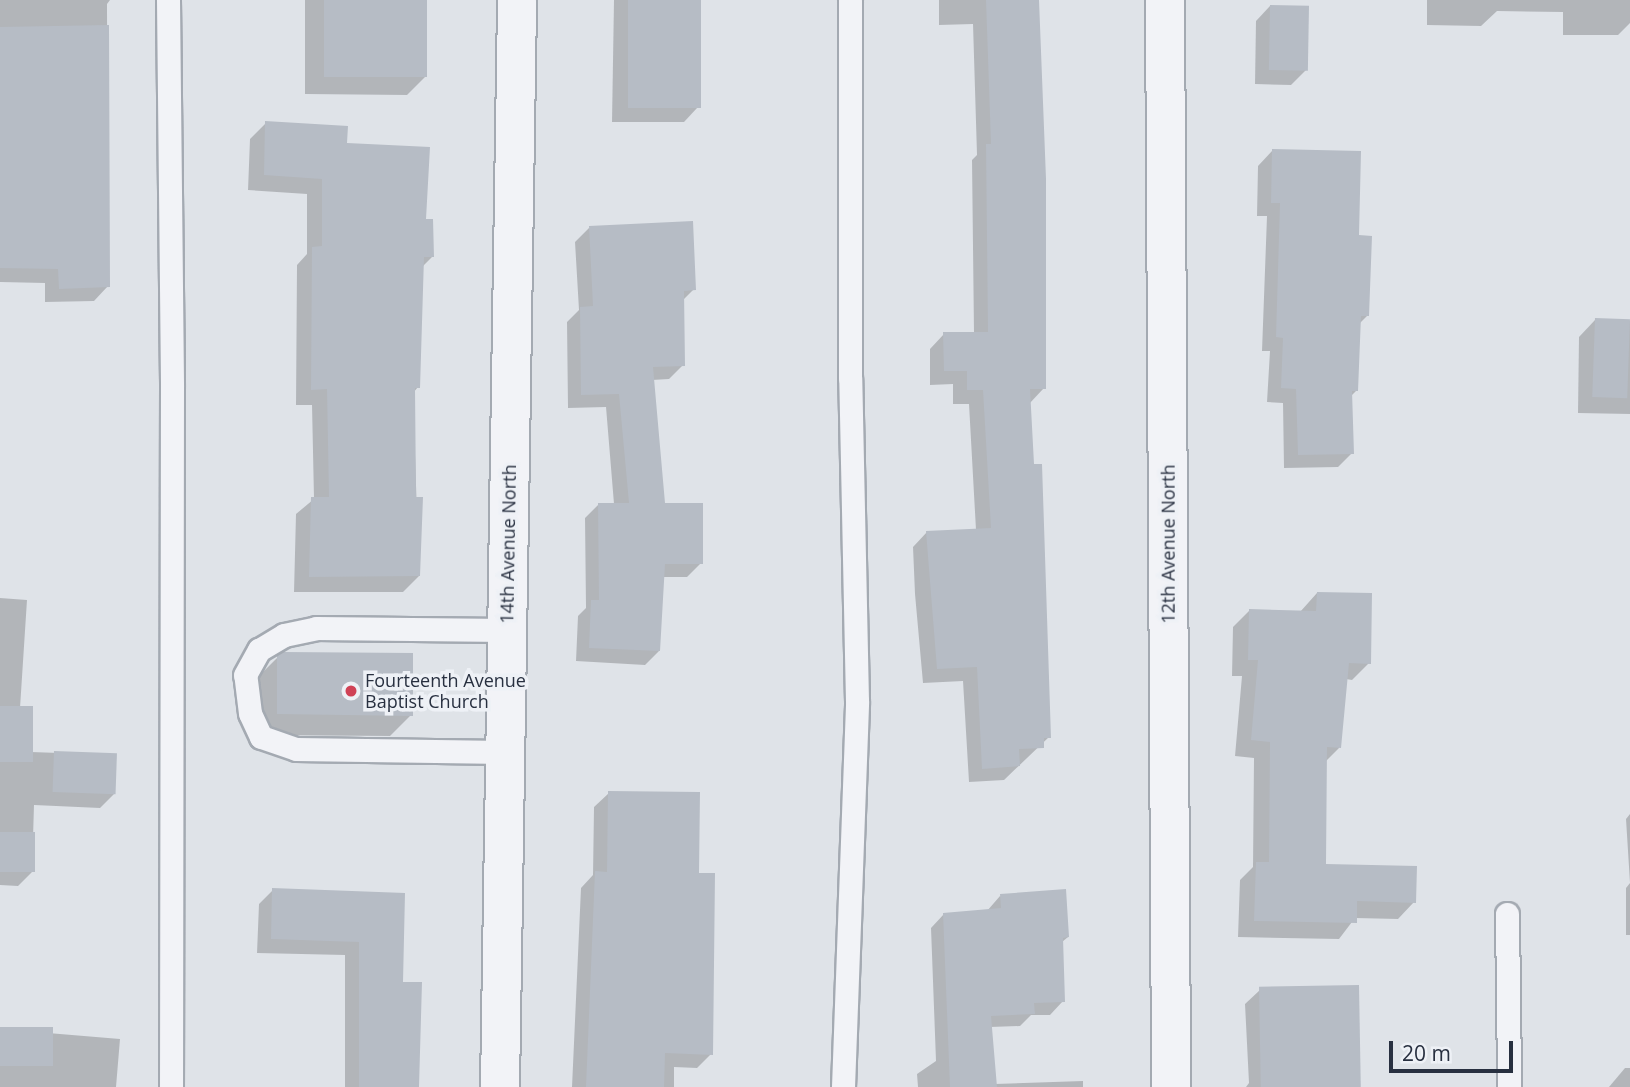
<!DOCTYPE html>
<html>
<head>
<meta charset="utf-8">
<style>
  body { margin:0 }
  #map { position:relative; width:1630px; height:1087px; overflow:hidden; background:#dfe3e8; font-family:"Open Sans",sans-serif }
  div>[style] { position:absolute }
  .shadow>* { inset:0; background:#0003 }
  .building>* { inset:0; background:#b6bcc5; transform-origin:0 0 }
  .roads { filter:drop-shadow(2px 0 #a4aab2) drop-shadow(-2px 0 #a4aab2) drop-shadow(0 2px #a4aab2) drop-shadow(0 -2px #a4aab2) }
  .service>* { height:23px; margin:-11.5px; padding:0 11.5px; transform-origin:11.5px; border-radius:11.5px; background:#f2f3f7 }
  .minor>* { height:38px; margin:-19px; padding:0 19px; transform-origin:19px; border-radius:19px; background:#f2f3f7 }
  .dots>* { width:19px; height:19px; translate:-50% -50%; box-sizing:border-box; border:4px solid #eef1f6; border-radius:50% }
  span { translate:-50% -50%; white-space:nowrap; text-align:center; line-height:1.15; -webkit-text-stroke:7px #eef1f6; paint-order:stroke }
  .street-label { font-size:18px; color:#283040 }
  .poi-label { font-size:18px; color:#283040 }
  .left { translate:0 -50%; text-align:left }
  .scale { position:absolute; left:1389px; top:1041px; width:124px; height:32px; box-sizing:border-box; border:4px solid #283040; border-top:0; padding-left:9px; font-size:21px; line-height:24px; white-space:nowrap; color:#283040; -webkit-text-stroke:5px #eef1f6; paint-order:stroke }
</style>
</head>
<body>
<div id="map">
  <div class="shadow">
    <div style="clip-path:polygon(0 0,110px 0,107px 4px,108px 286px,94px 301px,45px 302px,45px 283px,0 282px)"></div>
    <div style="clip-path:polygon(305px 0,427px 0,426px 76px,407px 95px,305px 94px)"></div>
    <div style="clip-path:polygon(614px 0,700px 0,698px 107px,684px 122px,612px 122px)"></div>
    <div style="clip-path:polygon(939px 0,1038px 0,1044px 388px,1029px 404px,1049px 737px,1004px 780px,969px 782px,963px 681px,923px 683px,915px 594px,913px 547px,927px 532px,976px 530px,969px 404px,953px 404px,953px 384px,930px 385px,930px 349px,944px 334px,974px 334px,972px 160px,977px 155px,973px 24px,939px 25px)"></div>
    <div style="clip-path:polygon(1427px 0,1630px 0,1630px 23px,1618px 35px,1563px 35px,1563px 12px,1497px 11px,1481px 26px,1427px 25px)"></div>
    <div style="clip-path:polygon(1270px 6px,1306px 70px,1291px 85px,1255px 84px,1256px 21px)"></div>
    <div style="clip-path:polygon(266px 123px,345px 145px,424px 221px,432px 257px,422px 267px,418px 387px,413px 393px,419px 576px,403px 592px,294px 592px,296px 514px,314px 499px,312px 405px,296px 405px,297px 265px,307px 254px,307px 194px,248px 190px,250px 139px)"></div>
    <div style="clip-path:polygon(1272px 151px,1357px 237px,1367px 316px,1359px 324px,1356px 391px,1350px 397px,1352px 453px,1338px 467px,1284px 468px,1283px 403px,1267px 402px,1270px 351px,1262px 351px,1267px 216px,1257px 216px,1258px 166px)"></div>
    <div style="clip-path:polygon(589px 228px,694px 289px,683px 300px,683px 365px,669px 379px,652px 380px,663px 504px,701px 563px,687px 577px,662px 577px,659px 651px,645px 665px,576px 661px,578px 616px,586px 608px,585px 518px,599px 504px,614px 504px,606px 407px,568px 408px,567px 322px,579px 310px,575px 242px)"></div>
    <div style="clip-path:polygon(1595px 320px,1630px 321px,1630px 414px,1578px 413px,1579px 337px)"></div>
    <div style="clip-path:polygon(1317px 593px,1369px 663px,1352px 680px,1346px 679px,1339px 748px,1325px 762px,1325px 865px,1414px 902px,1398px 919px,1355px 918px,1339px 939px,1238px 937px,1240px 880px,1253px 867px,1254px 758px,1235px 756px,1242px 676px,1232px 676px,1233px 627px,1250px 610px,1300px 612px)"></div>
    <div style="clip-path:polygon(0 598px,27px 600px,20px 708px,31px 752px,116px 755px,114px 794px,100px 808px,34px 805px,32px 872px,18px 886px,0 885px)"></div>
    <div style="clip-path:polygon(278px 657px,411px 715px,390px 736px,257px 735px,257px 678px)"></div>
    <div style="clip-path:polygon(609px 793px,697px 874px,711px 1054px,697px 1068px,674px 1067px,674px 1087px,572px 1087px,581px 888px,593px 875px,594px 807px)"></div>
    <div style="clip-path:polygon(1630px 814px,1630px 935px,1626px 935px,1626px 888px,1630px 883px,1626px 819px)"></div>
    <div style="clip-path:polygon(273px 890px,404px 895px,401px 984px,419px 1087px,345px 1087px,345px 955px,257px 953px,259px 904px)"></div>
    <div style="clip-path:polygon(1000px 896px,1068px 937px,1062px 942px,1063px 1001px,1050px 1015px,1031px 1015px,1020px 1026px,990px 1027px,995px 1084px,1083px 1081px,1083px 1087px,918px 1087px,917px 1074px,936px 1061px,931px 928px,944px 914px,987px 911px)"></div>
    <div style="clip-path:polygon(1260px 990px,1359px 1087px,1246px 1087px,1249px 1083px,1245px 1004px)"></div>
    <div style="clip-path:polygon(0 1029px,120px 1039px,116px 1087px,0 1087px)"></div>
    <div style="clip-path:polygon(1625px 1068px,1630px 1068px,1630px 1087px,1609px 1087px)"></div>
  </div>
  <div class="building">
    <div style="left:324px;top:0;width:103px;height:77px"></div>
    <div style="left:628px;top:0;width:73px;height:108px"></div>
    <div style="clip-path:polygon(986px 0,1039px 0,1046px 179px,1046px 389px,1030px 389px,1034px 464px,1042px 464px,1051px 738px,1044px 738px,1044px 748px,1019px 749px,1020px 766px,982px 769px,977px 667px,937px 669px,926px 531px,991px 528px,983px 390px,967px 390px,967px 371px,944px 371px,943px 332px,988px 332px,986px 144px,991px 144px)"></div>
    <div style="left:1270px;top:5px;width:39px;height:65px;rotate:1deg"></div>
    <div style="clip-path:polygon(109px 25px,110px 287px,59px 289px,58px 269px,0 268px,0 27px)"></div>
    <div style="clip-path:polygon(265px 121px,348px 126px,347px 143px,430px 147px,426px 219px,433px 219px,434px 257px,424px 257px,420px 388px,415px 388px,416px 497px,423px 497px,420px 576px,309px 577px,311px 497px,329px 497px,327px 389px,311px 390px,312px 247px,322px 246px,322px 179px,264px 175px)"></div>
    <div style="clip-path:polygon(1272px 149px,1361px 151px,1359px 235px,1372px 236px,1369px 316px,1361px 316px,1358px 391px,1352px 391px,1354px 454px,1298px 455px,1296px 389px,1281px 388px,1283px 338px,1276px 337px,1280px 203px,1271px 203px)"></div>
    <div style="clip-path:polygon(693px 221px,696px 290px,684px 291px,685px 366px,653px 367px,665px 503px,703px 503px,703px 564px,665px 564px,660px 651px,589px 648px,591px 600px,599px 600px,598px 503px,629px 503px,619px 394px,581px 395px,580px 307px,593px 306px,589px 226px)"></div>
    <div style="left:1595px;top:318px;width:35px;height:79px;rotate:2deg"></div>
    <div style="clip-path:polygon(1317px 592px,1372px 593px,1371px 664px,1349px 663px,1341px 748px,1327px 747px,1326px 864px,1417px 866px,1416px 903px,1357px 901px,1357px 923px,1254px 921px,1256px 862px,1269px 862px,1270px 742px,1251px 740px,1258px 660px,1248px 660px,1249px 609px,1316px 611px)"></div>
    <div style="clip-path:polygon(283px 652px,413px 653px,413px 716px,277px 714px,277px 655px)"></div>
    <div style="left:0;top:706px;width:33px;height:56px"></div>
    <div style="left:54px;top:751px;width:63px;height:41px;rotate:2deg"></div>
    <div style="clip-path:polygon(608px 791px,700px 792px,699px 873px,715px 873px,713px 1055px,665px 1053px,664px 1087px,586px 1087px,595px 871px,607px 872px)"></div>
    <div style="left:0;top:832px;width:35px;height:40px"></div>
    <div style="clip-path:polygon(272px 888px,405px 893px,403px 982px,422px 982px,419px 1087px,359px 1087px,359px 942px,271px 939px)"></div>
    <div style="clip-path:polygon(1066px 889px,1069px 937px,1063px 938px,1065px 1002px,1034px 1003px,1035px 1014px,991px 1016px,997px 1087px,950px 1087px,943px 913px,1001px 908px,1000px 894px)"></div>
    <div style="left:1359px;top:985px;width:102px;height:100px;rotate:89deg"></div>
    <div style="left:0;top:1027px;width:53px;height:39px"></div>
  </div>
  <div class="roads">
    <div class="service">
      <div style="left:168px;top:0;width:387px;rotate:89.4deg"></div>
      <div style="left:172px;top:387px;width:700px;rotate:90.08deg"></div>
      <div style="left:505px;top:752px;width:209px;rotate:-179.2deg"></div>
      <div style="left:296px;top:749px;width:37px;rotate:-161deg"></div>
      <div style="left:261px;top:737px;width:26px;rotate:-115deg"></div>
      <div style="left:250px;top:713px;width:38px;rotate:-97deg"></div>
      <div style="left:245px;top:675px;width:29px;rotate:-61deg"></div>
      <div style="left:259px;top:650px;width:29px;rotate:-31deg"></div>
      <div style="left:284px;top:635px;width:33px;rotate:-12deg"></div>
      <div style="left:316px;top:628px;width:191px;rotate:0.6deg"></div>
      <div style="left:1507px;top:914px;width:173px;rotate:89.3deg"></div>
      <div style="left:843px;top:1087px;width:386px;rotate:-87.9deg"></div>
      <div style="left:857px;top:701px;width:323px;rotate:-91.2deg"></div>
      <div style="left:850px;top:378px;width:378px;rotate:-90deg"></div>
    </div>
    <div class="minor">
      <div style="left:1165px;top:0;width:1087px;rotate:89.68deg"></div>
      <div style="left:500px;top:1087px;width:1087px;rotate:-89.1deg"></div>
    </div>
  </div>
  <div class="dots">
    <div style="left:351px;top:691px;background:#d04256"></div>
  </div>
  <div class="street-label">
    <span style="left:508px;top:544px;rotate:-89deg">14th Avenue North</span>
    <span style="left:1168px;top:544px;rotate:-90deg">12th Avenue North</span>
  </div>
  <div class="poi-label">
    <span class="left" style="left:365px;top:691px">Fourteenth Avenue<br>Baptist Church</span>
  </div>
  <div class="scale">20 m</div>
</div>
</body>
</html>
